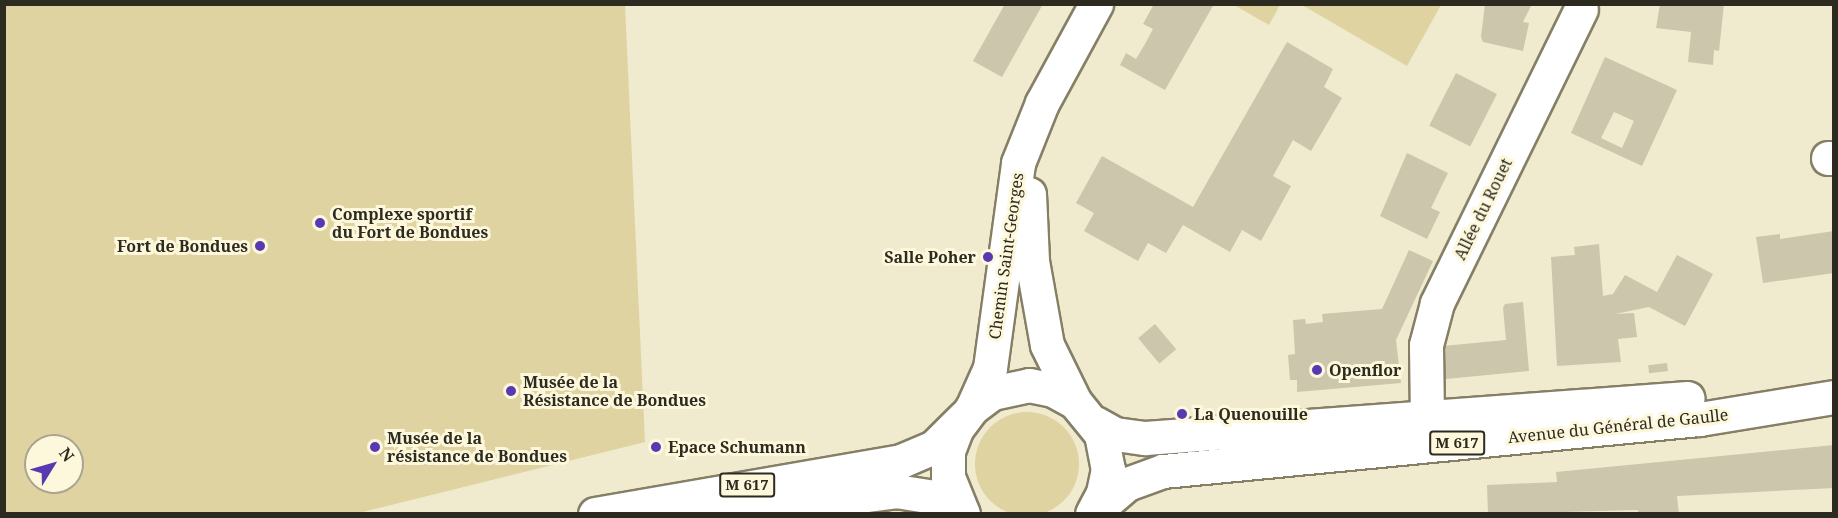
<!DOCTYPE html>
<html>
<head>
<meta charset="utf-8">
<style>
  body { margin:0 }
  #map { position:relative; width:1838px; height:518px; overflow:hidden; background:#f0eacf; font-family:"Noto Serif",serif }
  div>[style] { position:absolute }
  .green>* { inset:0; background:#dfd4a1 }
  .round { border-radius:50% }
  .building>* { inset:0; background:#ccc6ac; transform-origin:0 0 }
  .roads { filter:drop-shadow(2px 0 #857f66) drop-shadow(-2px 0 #857f66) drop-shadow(0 2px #857f66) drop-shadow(0 -2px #857f66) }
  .street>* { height:33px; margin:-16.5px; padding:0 16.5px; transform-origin:16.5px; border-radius:16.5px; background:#fff }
  .secondary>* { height:33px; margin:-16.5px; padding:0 16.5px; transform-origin:16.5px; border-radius:16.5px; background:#fff }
  .primary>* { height:33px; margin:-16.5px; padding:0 16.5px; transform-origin:16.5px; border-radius:16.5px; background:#fff }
  .dots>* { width:16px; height:16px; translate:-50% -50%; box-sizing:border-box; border:3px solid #fdf7dc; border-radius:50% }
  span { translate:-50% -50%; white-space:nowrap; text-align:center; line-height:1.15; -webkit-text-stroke:6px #fdf7dc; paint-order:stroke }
  .shield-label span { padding:2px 4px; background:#fdf7dc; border:2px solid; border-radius:4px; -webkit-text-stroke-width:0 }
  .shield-label { font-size:15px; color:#2d2b20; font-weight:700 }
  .street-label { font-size:16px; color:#2d2b20 }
  .poi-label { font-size:16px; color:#2d2b20; font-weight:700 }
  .left { translate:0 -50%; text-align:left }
  .right { translate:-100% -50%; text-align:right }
  .frame { position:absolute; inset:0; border:6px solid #2d2b20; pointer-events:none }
  .north { position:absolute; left:24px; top:434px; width:60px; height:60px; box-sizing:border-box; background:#fdf7dc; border:2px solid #aaa591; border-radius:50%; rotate:53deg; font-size:16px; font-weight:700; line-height:24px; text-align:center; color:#2d2b20 }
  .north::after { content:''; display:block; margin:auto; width:21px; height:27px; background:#5839b1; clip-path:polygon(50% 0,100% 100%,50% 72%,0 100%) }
</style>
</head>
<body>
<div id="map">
  <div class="green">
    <div style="clip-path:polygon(evenodd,4px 5px,625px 5px,645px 442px,359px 513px,5px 513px,4px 5px,36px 446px,72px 446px,72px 482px,36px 482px,36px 446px)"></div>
    <div style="clip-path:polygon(1234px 5px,1280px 4px,1280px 5px,1269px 25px)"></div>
    <div style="clip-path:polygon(1302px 5px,1441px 4px,1441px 5px,1407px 66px)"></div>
    <div class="round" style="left:975px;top:412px;width:104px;height:104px"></div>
  </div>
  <div class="building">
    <div style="clip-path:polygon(1005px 4px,1043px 4px,1002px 77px,973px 61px)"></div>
    <div style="clip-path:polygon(1154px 4px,1214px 4px,1165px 90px,1120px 65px,1126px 53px,1136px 59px,1145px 44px,1153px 29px,1143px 24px)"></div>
    <div style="clip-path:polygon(1485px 4px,1532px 4px,1523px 22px,1529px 23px,1523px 51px,1483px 42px,1481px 37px)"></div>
    <div style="clip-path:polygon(1660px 4px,1724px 4px,1719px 51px,1714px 50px,1713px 65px,1688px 62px,1691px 32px,1656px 28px)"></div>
    <div style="clip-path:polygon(1287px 42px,1333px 69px,1324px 87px,1342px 98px,1311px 151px,1293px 140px,1273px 176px,1291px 186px,1261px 241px,1242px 230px,1230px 252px,1183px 225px,1166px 253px,1148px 243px,1138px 261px,1084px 231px,1094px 213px,1076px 203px,1102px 156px,1193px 207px)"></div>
    <div style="clip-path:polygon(evenodd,1605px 57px,1677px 90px,1642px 166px,1571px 133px,1605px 57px,1614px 112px,1634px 121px,1622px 148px,1601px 138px,1614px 112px)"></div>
    <div style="left:1456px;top:73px;width:46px;height:59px;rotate:27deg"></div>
    <div style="clip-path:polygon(1407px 153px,1448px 173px,1431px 208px,1440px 212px,1427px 239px,1380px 216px)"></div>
    <div style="clip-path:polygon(1834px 231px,1834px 273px,1763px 283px,1756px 237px,1780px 234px,1780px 239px)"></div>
    <div style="clip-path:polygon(1599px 244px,1603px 296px,1613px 294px,1625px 275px,1657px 292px,1677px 255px,1713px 274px,1685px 326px,1649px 307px,1615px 314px,1634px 313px,1637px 337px,1618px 339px,1621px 362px,1557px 366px,1551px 257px,1575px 255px,1574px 247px)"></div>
    <div style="clip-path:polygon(1409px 250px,1433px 261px,1396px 340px,1401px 383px,1297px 392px,1297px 380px,1290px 380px,1288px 355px,1295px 354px,1293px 320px,1305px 319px,1306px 324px,1323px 322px,1322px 314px,1382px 309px)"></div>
    <div style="clip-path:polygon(1523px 302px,1529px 371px,1446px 379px,1443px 346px,1506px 340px,1503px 308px,1505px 304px)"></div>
    <div style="left:1155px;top:324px;width:33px;height:22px;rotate:50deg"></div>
    <div style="left:1667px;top:363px;width:8px;height:19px;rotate:83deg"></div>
    <div style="clip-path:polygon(1834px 445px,1834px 488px,1677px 496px,1679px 514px,1638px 514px,1638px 510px,1488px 514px,1487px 485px,1557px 482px,1556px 472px)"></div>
  </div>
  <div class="roads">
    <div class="street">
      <div style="left:1828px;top:158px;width:6px"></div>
      <div style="left:1427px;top:418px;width:73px;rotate:-90.8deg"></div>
      <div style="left:1426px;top:345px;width:43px;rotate:-75.3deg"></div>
      <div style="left:1437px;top:303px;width:327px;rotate:-63.9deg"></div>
    </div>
    <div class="secondary">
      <div style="left:1029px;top:194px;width:67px;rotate:87.4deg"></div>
      <div style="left:1032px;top:261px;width:85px;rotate:79.9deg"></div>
      <div style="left:1047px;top:345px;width:64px;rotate:63.8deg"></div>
      <div style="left:972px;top:408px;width:44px;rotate:-65.8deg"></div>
      <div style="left:990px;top:368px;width:207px;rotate:-82.2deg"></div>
      <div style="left:1018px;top:163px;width:65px;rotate:-68.2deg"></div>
      <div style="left:1042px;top:103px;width:113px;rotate:-61.4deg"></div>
    </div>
    <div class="primary">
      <div style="left:1095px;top:423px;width:23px;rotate:29deg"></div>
      <div style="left:1115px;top:434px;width:30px;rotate:8deg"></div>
      <div style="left:1145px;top:438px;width:544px;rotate:-4.21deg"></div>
      <div style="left:595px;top:514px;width:311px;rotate:-9.8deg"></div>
      <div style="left:901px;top:461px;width:36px;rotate:-23deg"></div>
      <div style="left:934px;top:447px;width:42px;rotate:-45deg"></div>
      <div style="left:722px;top:514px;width:176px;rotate:-7.5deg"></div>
      <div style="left:896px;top:491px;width:36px;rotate:9deg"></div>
      <div style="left:932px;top:497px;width:34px;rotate:27deg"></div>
      <div style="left:963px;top:514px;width:40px;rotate:-112deg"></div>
      <div style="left:948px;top:477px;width:26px;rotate:-90deg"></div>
      <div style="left:948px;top:451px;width:25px;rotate:-69deg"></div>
      <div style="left:957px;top:428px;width:25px;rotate:-53deg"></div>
      <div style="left:972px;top:408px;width:25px;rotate:-37deg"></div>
      <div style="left:992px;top:393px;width:38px;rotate:-12deg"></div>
      <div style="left:1029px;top:385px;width:25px;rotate:12deg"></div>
      <div style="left:1053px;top:390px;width:25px;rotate:29deg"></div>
      <div style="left:1075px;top:402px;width:41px;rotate:50.9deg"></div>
      <div style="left:1101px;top:434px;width:36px;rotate:79deg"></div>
      <div style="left:1108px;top:469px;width:25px;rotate:102deg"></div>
      <div style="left:1103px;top:493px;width:21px;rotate:118deg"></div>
      <div style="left:1092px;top:514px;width:46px;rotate:-40.6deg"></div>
      <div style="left:1127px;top:484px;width:38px;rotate:-20deg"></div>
      <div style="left:1163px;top:471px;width:539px;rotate:-5.54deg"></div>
      <div style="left:1699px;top:419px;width:137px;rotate:-9.3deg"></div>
    </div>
  </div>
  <div class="dots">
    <div style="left:320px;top:223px;background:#5839b1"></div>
    <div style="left:260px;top:246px;background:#5839b1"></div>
    <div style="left:988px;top:257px;background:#5839b1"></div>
    <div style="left:1317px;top:370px;background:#5839b1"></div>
    <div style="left:511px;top:391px;background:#5839b1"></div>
    <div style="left:1182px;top:414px;background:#5839b1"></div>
    <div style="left:375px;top:447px;background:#5839b1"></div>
    <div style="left:656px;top:447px;background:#5839b1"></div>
  </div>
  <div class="shield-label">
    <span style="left:1457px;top:443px">M 617</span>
    <span style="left:747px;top:485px">M 617</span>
  </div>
  <div class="street-label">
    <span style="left:1483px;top:209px;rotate:-64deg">Allée du Rouet</span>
    <span style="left:1006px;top:256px;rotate:-82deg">Chemin Saint-Georges</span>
    <span style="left:1618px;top:426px;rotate:-6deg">Avenue du Général de Gaulle</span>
  </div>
  <div class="poi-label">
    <span class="left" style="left:332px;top:223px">Complexe sportif<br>du Fort de Bondues</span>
    <span class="right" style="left:248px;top:246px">Fort de Bondues</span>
    <span class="right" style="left:976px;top:257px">Salle Poher</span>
    <span class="left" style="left:1329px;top:370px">Openflor</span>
    <span class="left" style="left:523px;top:391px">Musée de la<br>Résistance de Bondues</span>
    <span class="left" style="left:1194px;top:414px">La Quenouille</span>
    <span class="left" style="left:387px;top:447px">Musée de la<br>résistance de Bondues</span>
    <span class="left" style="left:668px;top:447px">Epace Schumann</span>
  </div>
  <div class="frame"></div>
  <div class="north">N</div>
</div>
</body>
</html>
